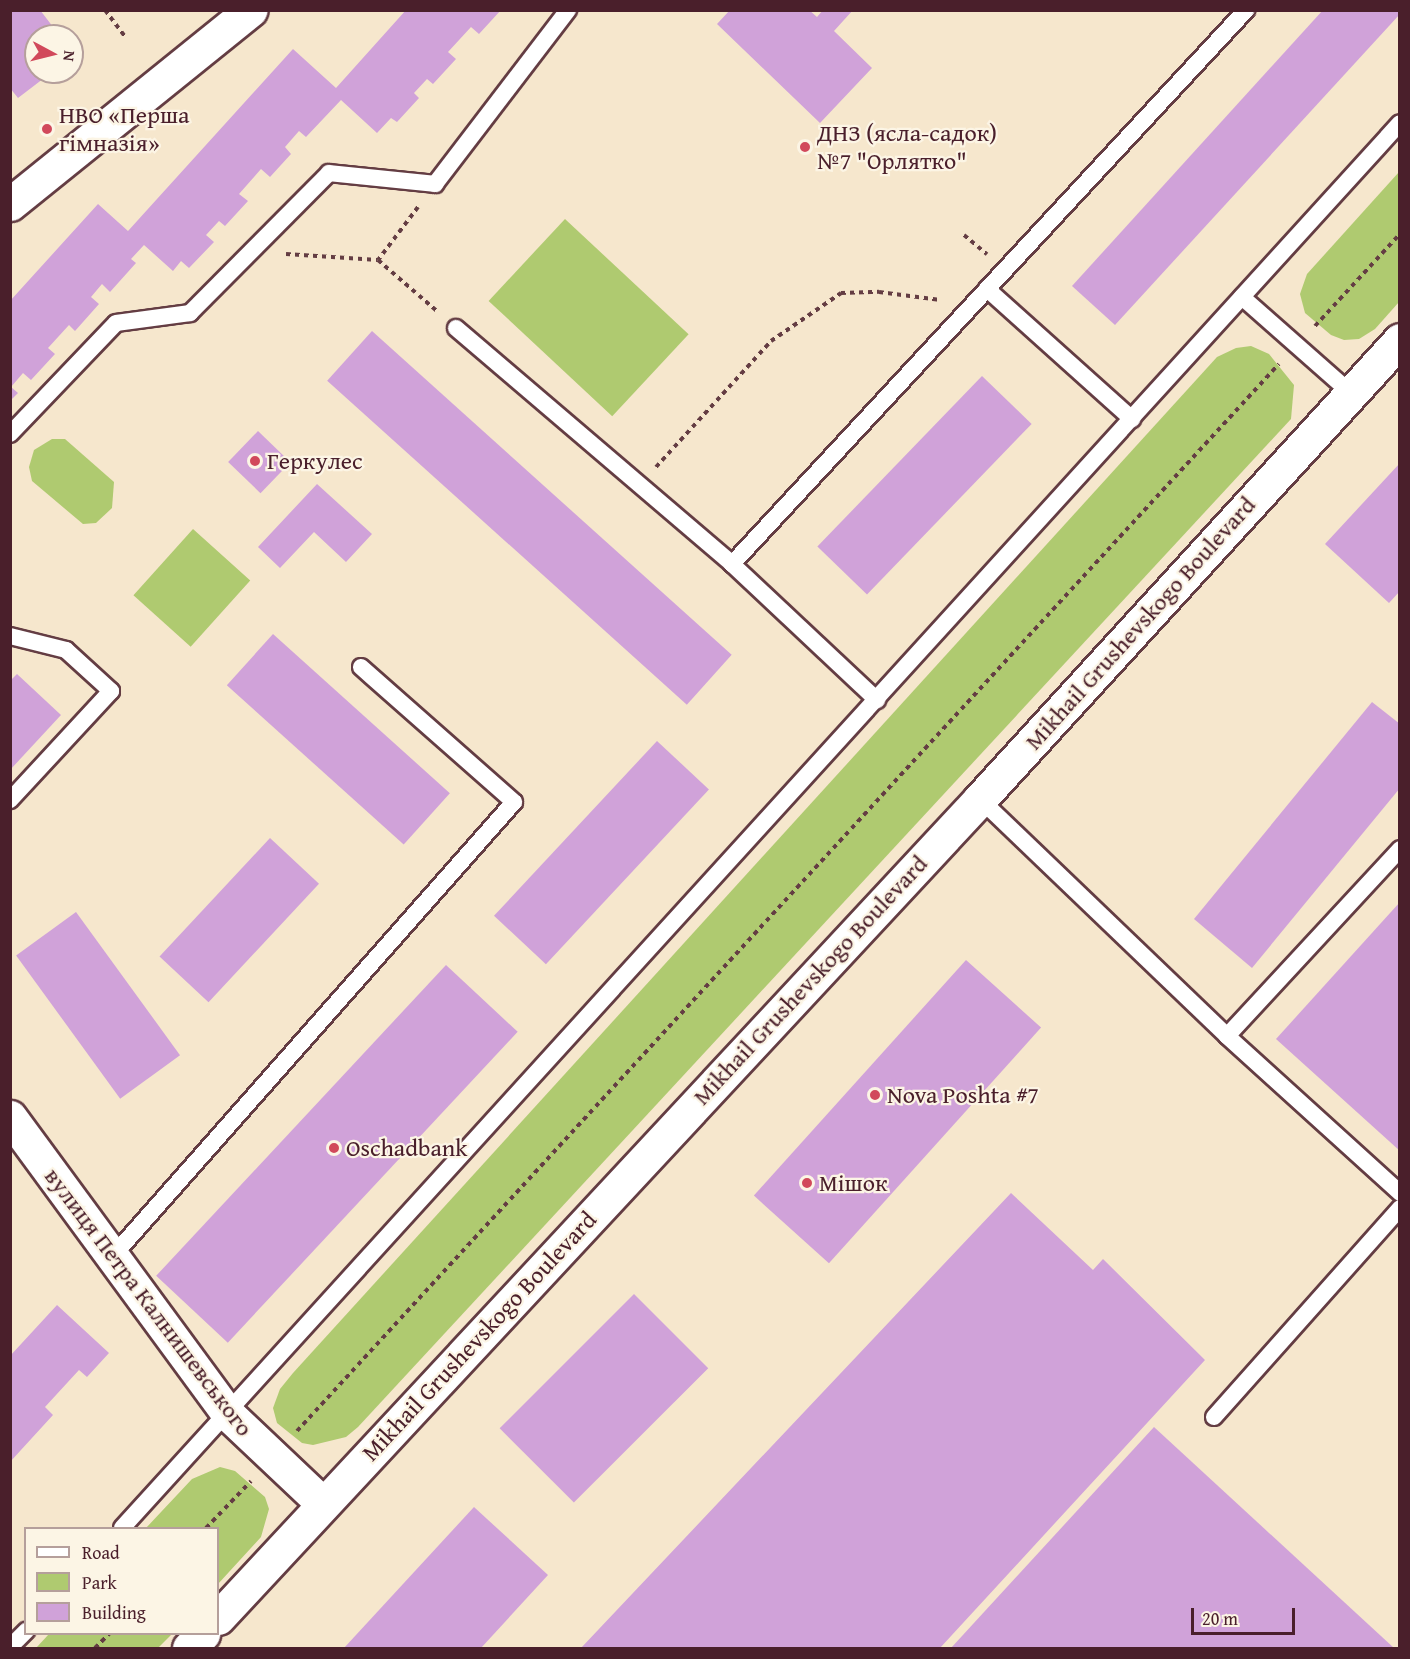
<!DOCTYPE html>
<html>
<head>
<meta charset="utf-8">
<style>
  body { margin:0 }
  #map { position:relative; width:1410px; height:1659px; overflow:hidden; background:#f6e7cd; font-family:"Gentium Book Plus",serif }
  div>[style] { position:absolute }
  .green>* { inset:0; background:#afca70; transform-origin:0 0 }
  .building>* { inset:0; background:#d0a2d9; transform-origin:0 0 }
  .path>* { height:4px; margin-top:-2px; transform-origin:0; background:repeating-linear-gradient(90deg,#643d43 0 4.5px,transparent 0 9px) }
  .roads { filter:drop-shadow(2px 0 #643d43) drop-shadow(-2px 0 #643d43) drop-shadow(0 2px #643d43) drop-shadow(0 -2px #643d43) }
  .service>* { height:16px; margin:-8px; padding:0 8px; transform-origin:8px; border-radius:8px; background:#fff }
  .minor>* { height:33px; margin:-16.5px; padding:0 16.5px; transform-origin:16.5px; border-radius:16.5px; background:#fff }
  .secondary>* { height:33px; margin:-16.5px; padding:0 16.5px; transform-origin:16.5px; border-radius:16.5px; background:#fff }
  .dots>* { width:16px; height:16px; translate:-50% -50%; box-sizing:border-box; border:3px solid #fcf5e5; border-radius:50% }
  span { translate:-50% -50%; white-space:nowrap; text-align:center; line-height:1.15; -webkit-text-stroke:4.5px #fcf5e5; paint-order:stroke }
  .poi-label { font-size:24px; color:#4a1f2b }
  .left { translate:0 -50%; text-align:left }
  .street-label { font-size:24px; color:#4a1f2b }
  .frame { position:absolute; inset:0; border:12px solid #4a1f2b; pointer-events:none }
  .legend { position:absolute; left:24px; top:1527px; width:195px; height:108px; box-sizing:border-box; background:#fcf5e5; border:2px solid #b59f9b; margin:0; padding:8px 10px; list-style:none; font-size:18px; color:#4a1f2b }
  .legend li { display:flex; align-items:center; gap:12px; height:30px }
  .legend b { width:30px; border:2px solid #b59f9b }
  .north { position:absolute; left:24px; top:24px; width:60px; height:60px; box-sizing:border-box; background:#fcf5e5; border:2px solid #b59f9b; border-radius:50%; rotate:97deg; font-size:16px; font-weight:700; line-height:24px; text-align:center; color:#4a1f2b }
  .north::after { content:''; display:block; margin:auto; width:21px; height:27px; background:#d1495b; clip-path:polygon(50% 0,100% 100%,50% 72%,0 100%) }
  .scale { position:absolute; left:1191px; top:1608px; width:104px; height:27px; box-sizing:border-box; border:3px solid #4a1f2b; border-top:0; padding-left:8px; font-size:18px; line-height:21px; white-space:nowrap; color:#4a1f2b; -webkit-text-stroke:4px #fcf5e5; paint-order:stroke }
</style>
</head>
<body>
<div id="map">
  <div class="green">
    <div style="clip-path:polygon(1399px 172px,1399px 302px,1375px 329px,1359px 339px,1344px 340px,1331px 335px,1305px 313px,1300px 294px,1307px 274px)"></div>
    <div style="left:565px;top:219px;width:169px;height:112px;rotate:43deg"></div>
    <div style="clip-path:polygon(1251px 346px,1269px 354px,1294px 385px,1291px 419px,358px 1427px,346px 1437px,313px 1445px,302px 1443px,277px 1423px,273px 1408px,280px 1389px,293px 1373px,1217px 357px,1236px 348px)"></div>
    <div style="clip-path:polygon(52px 439px,65px 439px,114px 482px,112px 508px,96px 523px,83px 524px,32px 481px,29px 467px,34px 450px)"></div>
    <div style="left:193px;top:529px;width:77px;height:89px;rotate:42deg"></div>
    <div style="clip-path:polygon(220px 1467px,235px 1471px,265px 1497px,269px 1509px,261px 1537px,218px 1584px,218px 1528px,146px 1528px,192px 1479px)"></div>
    <div style="clip-path:polygon(49px 1634px,172px 1634px,158px 1648px,36px 1648px)"></div>
  </div>
  <div class="building">
    <div style="clip-path:polygon(10px 10px,40px 10px,60px 36px,36px 36px,36px 72px,52px 72px,18px 98px,10px 88px)"></div>
    <div style="clip-path:polygon(406px 10px,501px 10px,479px 34px,471px 27px,448px 52px,456px 59px,433px 84px,427px 79px,414px 93px,419px 98px,397px 122px,391px 118px,377px 133px,341px 100px,306px 137px,299px 131px,285px 147px,291px 154px,270px 177px,261px 169px,239px 194px,248px 201px,225px 226px,219px 221px,206px 235px,214px 242px,189px 268px,181px 261px,173px 271px,144px 245px,131px 259px,136px 263px,110px 292px,102px 284px,91px 297px,99px 304px,75px 331px,69px 325px,48px 348px,55px 354px,31px 380px,23px 373px,11px 387px,18px 393px,10px 401px,10px 301px,98px 204px,128px 231px,293px 49px,336px 88px)"></div>
    <div style="clip-path:polygon(730px 10px,809px 10px,817px 17px,823px 10px,853px 10px,834px 31px,872px 68px,820px 123px,717px 24px)"></div>
    <div style="clip-path:polygon(1323px 10px,1400px 10px,1400px 14px,1115px 325px,1072px 286px)"></div>
    <div style="left:372px;top:331px;width:484px;height:67px;rotate:42deg"></div>
    <div style="left:982px;top:376px;width:69px;height:237px;rotate:44deg"></div>
    <div style="left:258px;top:431px;width:45px;height:43px;rotate:44deg"></div>
    <div style="clip-path:polygon(1400px 463px,1400px 591px,1389px 603px,1325px 544px)"></div>
    <div style="clip-path:polygon(317px 484px,372px 534px,346px 562px,314px 532px,280px 568px,258px 547px)"></div>
    <div style="left:273px;top:634px;width:238px;height:69px;rotate:42deg"></div>
    <div style="clip-path:polygon(17px 674px,61px 715px,10px 770px,10px 681px)"></div>
    <div style="clip-path:polygon(1372px 702px,1400px 724px,1400px 788px,1252px 968px,1194px 919px)"></div>
    <div style="left:657px;top:741px;width:71px;height:239px;rotate:43deg"></div>
    <div style="left:270px;top:838px;width:67px;height:162px;rotate:43deg"></div>
    <div style="clip-path:polygon(1400px 902px,1400px 1151px,1276px 1039px)"></div>
    <div style="left:76px;top:912px;width:177px;height:74px;rotate:54deg"></div>
    <div style="left:966px;top:960px;width:101px;height:317px;rotate:42deg"></div>
    <div style="left:446px;top:965px;width:98px;height:425px;rotate:43deg"></div>
    <div style="clip-path:polygon(1011px 1193px,1093px 1270px,1103px 1259px,1205px 1360px,940px 1648px,581px 1648px)"></div>
    <div style="left:634px;top:1294px;width:105px;height:190px;rotate:45deg"></div>
    <div style="clip-path:polygon(57px 1305px,109px 1353px,87px 1377px,79px 1370px,45px 1407px,53px 1415px,10px 1462px,10px 1356px)"></div>
    <div style="clip-path:polygon(1154px 1427px,1394px 1648px,951px 1648px)"></div>
    <div style="clip-path:polygon(474px 1507px,548px 1575px,481px 1648px,344px 1648px)"></div>
  </div>
  <div class="path">
    <div style="left:105px;top:10px;width:34px;rotate:53deg"></div>
    <div style="left:418px;top:207px;width:66px;rotate:127deg"></div>
    <div style="left:378px;top:260px;width:79px;rotate:40.9deg"></div>
    <div style="left:964px;top:235px;width:30px;rotate:40deg"></div>
    <div style="left:286px;top:254px;width:92px;rotate:3.7deg"></div>
    <div style="left:1315px;top:326px;width:125px;rotate:-47.3deg"></div>
    <div style="left:656px;top:467px;width:171px;rotate:-47.6deg"></div>
    <div style="left:771px;top:341px;width:85px;rotate:-34.4deg"></div>
    <div style="left:841px;top:293px;width:38px;rotate:-2deg"></div>
    <div style="left:879px;top:292px;width:62px;rotate:7.5deg"></div>
    <div style="left:297px;top:1431px;width:1450px;rotate:-47.38deg"></div>
    <div style="left:206px;top:1528px;width:65px;rotate:-46.2deg"></div>
    <div style="left:95px;top:1648px;width:20px;rotate:-45deg"></div>
  </div>
  <div class="roads">
    <div class="service">
      <div style="left:987px;top:289px;width:195px;rotate:41.9deg"></div>
      <div style="left:1242px;top:297px;width:145px;rotate:41.4deg"></div>
      <div style="left:456px;top:328px;width:363px;rotate:40.5deg"></div>
      <div style="left:732px;top:564px;width:199px;rotate:43.2deg"></div>
      <div style="left:10px;top:434px;width:153px;rotate:-46.3deg"></div>
      <div style="left:116px;top:323px;width:75px;rotate:-7.7deg"></div>
      <div style="left:190px;top:313px;width:197px;rotate:-45.2deg"></div>
      <div style="left:329px;top:173px;width:107px;rotate:5.9deg"></div>
      <div style="left:435px;top:184px;width:219px;rotate:-52.6deg"></div>
      <div style="left:732px;top:564px;width:756px;rotate:-47.14deg"></div>
      <div style="left:10px;top:636px;width:58px;rotate:14deg"></div>
      <div style="left:66px;top:650px;width:61px;rotate:42.3deg"></div>
      <div style="left:111px;top:691px;width:149px;rotate:132.8deg"></div>
      <div style="left:980px;top:799px;width:342px;rotate:43.8deg"></div>
      <div style="left:1227px;top:1036px;width:234px;rotate:42.2deg"></div>
      <div style="left:1227px;top:1036px;width:255px;rotate:-47.2deg"></div>
      <div style="left:112px;top:1257px;width:607px;rotate:-48.54deg"></div>
      <div style="left:514px;top:802px;width:204px;rotate:-138.6deg"></div>
      <div style="left:1214px;top:1417px;width:280px;rotate:-48.3deg"></div>
      <div style="left:122px;top:1528px;width:1899px;rotate:-47.71deg"></div>
      <div style="left:10px;top:1647px;width:23px;rotate:-45deg"></div>
    </div>
    <div class="minor">
      <div style="left:10px;top:204px;width:309px;rotate:-38.9deg"></div>
      <div style="left:10px;top:1117px;width:370px;rotate:53.7deg"></div>
      <div style="left:229px;top:1415px;width:129px;rotate:43.4deg"></div>
    </div>
    <div class="secondary">
      <div style="left:218px;top:1618px;width:1119px;rotate:-47.06deg"></div>
      <div style="left:980px;top:799px;width:622px;rotate:-47.54deg"></div>
      <div style="left:189px;top:1648px;width:20px;rotate:-45deg"></div>
    </div>
  </div>
  <div class="dots">
    <div style="left:47px;top:129px;background:#d1495b"></div>
    <div style="left:805px;top:147px;background:#d1495b"></div>
    <div style="left:255px;top:461px;background:#d1495b"></div>
    <div style="left:875px;top:1095px;background:#d1495b"></div>
    <div style="left:334px;top:1148px;background:#d1495b"></div>
    <div style="left:807px;top:1183px;background:#d1495b"></div>
  </div>
  <div class="poi-label">
    <span class="left" style="left:59px;top:129px">НВО «Перша<br>гімназія»</span>
    <span class="left" style="left:817px;top:147px">ДНЗ (ясла-садок)<br>№7 "Орлятко"</span>
    <span class="left" style="left:267px;top:461px">Геркулес</span>
    <span class="left" style="left:887px;top:1095px">Nova Poshta #7</span>
    <span class="left" style="left:346px;top:1148px">Oschadbank</span>
    <span class="left" style="left:819px;top:1183px">Мішок</span>
  </div>
  <div class="street-label">
    <span style="left:1140px;top:623px;rotate:-48deg">Mikhail Grushevskogo Boulevard</span>
    <span style="left:810px;top:980px;rotate:-47deg">Mikhail Grushevskogo Boulevard</span>
    <span style="left:149px;top:1302px;rotate:53deg">вулиця Петра Калнишевського</span>
    <span style="left:479px;top:1336px;rotate:-47deg">Mikhail Grushevskogo Boulevard</span>
  </div>
  <div class="frame"></div>
  <ul class="legend">
  <li><b style="height:8px;background:#fff"></b>Road</li>
  <li><b style="height:16px;background:#afca70"></b>Park</li>
  <li><b style="height:16px;background:#d0a2d9"></b>Building</li>
  </ul>
  <div class="north">N</div>
  <div class="scale">20 m</div>
</div>
</body>
</html>
